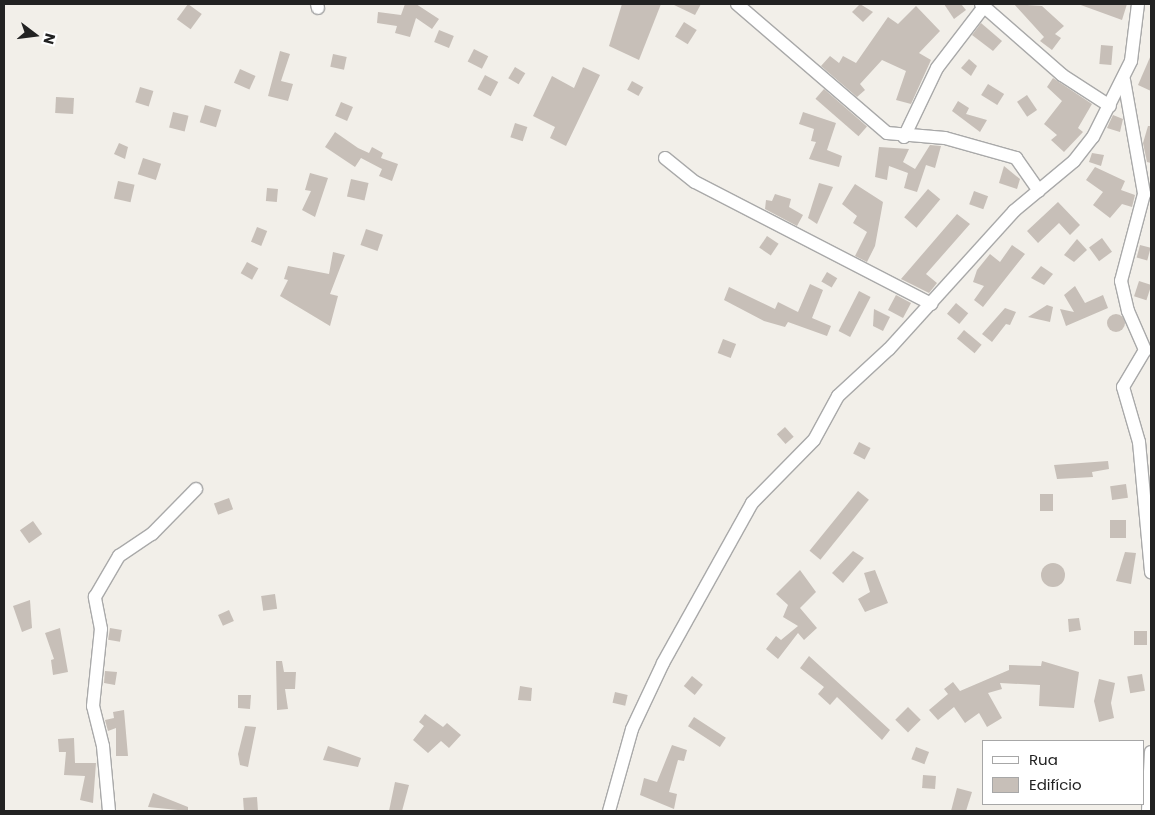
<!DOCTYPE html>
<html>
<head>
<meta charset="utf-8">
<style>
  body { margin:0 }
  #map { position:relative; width:1155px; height:815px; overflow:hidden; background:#f2efe9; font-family:Poppins,sans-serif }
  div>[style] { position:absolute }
  .building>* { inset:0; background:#c7bfb8; transform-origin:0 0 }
  .round { border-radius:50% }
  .roads { filter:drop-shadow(1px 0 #a9a9a9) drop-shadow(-1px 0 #a9a9a9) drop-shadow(0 1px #a9a9a9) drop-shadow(0 -1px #a9a9a9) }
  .minor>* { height:12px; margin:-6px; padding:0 6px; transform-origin:6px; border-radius:6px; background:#fff }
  span { translate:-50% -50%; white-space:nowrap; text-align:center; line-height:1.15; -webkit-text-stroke:5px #fff; paint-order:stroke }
  .frame { position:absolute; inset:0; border:5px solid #222; pointer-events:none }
  .legend { position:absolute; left:982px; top:740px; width:162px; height:65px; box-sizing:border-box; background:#fff; border:1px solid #a7a7a7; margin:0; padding:6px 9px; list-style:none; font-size:15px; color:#222 }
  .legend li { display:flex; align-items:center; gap:10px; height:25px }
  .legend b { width:25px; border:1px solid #a7a7a7 }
  .north { position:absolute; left:10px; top:10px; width:50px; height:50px; -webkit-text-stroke:4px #fff; paint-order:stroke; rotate:105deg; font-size:14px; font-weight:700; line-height:20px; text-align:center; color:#222 }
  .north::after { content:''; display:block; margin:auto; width:18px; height:22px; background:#222; clip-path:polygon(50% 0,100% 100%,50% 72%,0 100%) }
</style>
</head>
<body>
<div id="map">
  <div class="building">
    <div style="left:188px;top:4px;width:17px;height:19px;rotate:36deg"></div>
    <div style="clip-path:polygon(405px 4px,416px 4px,439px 19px,432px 29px,416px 18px,410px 37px,395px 33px,397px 26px,377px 23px,378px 12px,401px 15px)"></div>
    <div style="clip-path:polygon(622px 4px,661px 4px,639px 60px,609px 46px)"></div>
    <div style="clip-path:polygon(672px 4px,701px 4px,695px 15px)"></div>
    <div style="clip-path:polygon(860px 4px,873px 12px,863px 22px,852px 12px)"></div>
    <div style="clip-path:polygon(944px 4px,961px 4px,966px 10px,954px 19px)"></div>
    <div style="clip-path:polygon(1014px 4px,1042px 6px,1064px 26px,1055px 34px,1061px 38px,1052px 50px,1040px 41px,1044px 37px)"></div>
    <div style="clip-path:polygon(1078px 4px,1127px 4px,1122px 20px)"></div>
    <div style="clip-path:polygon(916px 6px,940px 31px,919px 53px,931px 60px,911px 104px,896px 100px,906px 71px,882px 60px,860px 84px,865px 90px,857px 97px,821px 66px,830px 56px,839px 63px,843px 56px,856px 63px,888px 17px,898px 24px)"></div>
    <div style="left:684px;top:22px;width:15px;height:17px;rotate:32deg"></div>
    <div style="clip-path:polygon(981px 23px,1002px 41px,993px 51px,972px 35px)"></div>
    <div style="left:439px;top:30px;width:16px;height:13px;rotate:22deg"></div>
    <div style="left:1101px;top:45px;width:12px;height:19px;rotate:5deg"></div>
    <div style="left:474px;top:49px;width:16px;height:14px;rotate:27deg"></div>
    <div style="clip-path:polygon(280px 51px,290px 54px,281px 81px,293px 84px,288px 101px,268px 96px)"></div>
    <div style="left:333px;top:54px;width:14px;height:13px;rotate:12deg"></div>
    <div style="clip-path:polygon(1151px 55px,1151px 91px,1138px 85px)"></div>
    <div style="clip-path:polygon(969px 59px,977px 66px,971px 76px,961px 68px)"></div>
    <div style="left:515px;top:67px;width:12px;height:13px;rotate:31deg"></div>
    <div style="clip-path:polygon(583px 67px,600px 75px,566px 146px,550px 138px,555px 127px,533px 116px,552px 76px,574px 88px)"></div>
    <div style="left:240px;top:69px;width:17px;height:15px;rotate:24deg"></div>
    <div style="left:485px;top:75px;width:15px;height:16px;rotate:28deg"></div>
    <div style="clip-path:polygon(1053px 78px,1092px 104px,1078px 128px,1083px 132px,1064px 152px,1051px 140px,1057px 135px,1044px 124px,1062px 101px,1047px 87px)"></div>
    <div style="left:632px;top:81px;width:13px;height:10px;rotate:29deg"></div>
    <div style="left:988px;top:84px;width:19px;height:13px;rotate:32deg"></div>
    <div style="left:140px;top:87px;width:14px;height:16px;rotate:17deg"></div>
    <div style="left:824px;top:89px;width:57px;height:13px;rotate:41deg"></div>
    <div style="left:1027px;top:95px;width:18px;height:12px;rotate:56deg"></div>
    <div style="left:56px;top:97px;width:18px;height:16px;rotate:3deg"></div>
    <div style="clip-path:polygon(958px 101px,969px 108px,966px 114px,987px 120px,980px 132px,952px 111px)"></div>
    <div style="left:341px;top:102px;width:13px;height:15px;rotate:23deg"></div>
    <div style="left:205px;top:105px;width:17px;height:18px;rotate:17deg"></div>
    <div style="left:173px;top:112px;width:16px;height:16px;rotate:14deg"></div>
    <div style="clip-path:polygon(803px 112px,836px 123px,827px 150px,842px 156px,839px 167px,809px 159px,816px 142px,811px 141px,814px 129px,799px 124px)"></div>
    <div style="clip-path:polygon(1113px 115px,1123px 119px,1120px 132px,1107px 128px)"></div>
    <div style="left:515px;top:123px;width:13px;height:15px;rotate:18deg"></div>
    <div style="clip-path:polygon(1148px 126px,1151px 126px,1151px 163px,1147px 162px,1143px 143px)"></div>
    <div style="clip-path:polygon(335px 132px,358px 148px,369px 153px,372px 147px,383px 153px,381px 158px,398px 164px,392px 181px,379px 176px,382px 169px,361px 158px,355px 167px,325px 147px)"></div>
    <div style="clip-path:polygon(119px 143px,128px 147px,125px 159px,114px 154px)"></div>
    <div style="clip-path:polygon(930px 145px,941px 146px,935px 168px,926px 165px,917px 192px,904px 188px,908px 173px,889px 166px,887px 180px,875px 177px,879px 147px,909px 149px,903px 162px,915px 169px)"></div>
    <div style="clip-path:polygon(1092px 153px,1104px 155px,1101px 166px,1089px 162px)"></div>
    <div style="left:143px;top:158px;width:19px;height:17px;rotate:18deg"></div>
    <div style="clip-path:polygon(1004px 166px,1020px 179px,1017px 189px,999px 183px)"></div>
    <div style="clip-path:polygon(1095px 167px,1125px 181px,1121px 190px,1135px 195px,1132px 207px,1122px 204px,1110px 218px,1093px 205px,1103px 192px,1086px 180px)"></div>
    <div style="clip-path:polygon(310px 173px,328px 178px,315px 217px,302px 210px,311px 191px,305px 190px)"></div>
    <div style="left:351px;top:179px;width:18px;height:18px;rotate:13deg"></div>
    <div style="left:118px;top:181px;width:17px;height:18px;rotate:13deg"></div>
    <div style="clip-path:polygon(819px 183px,833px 187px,817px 224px,808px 218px)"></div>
    <div style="clip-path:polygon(855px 184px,883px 202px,875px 246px,867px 262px,855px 256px,867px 232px,853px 223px,857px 216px,842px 204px)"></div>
    <div style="left:267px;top:188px;width:11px;height:13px;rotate:5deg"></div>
    <div style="left:928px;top:189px;width:16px;height:37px;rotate:40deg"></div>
    <div style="left:974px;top:191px;width:15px;height:14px;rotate:20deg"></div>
    <div style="clip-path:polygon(775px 194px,791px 199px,789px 207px,803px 215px,797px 226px,765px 209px,766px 200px,772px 201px)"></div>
    <div style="clip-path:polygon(1058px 202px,1080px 225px,1070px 235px,1059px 223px,1038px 243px,1027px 231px)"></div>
    <div style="clip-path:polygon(957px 214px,970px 224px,926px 274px,937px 283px,929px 293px,901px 279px)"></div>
    <div style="left:257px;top:227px;width:11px;height:16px;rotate:22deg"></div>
    <div style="left:366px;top:229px;width:18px;height:17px;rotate:19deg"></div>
    <div style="left:767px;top:236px;width:14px;height:14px;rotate:34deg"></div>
    <div style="left:1102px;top:238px;width:17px;height:16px;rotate:54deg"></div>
    <div style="clip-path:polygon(1077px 239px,1087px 250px,1074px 262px,1064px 255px)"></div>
    <div style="clip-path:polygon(1012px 245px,1025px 254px,983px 307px,974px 300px,984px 286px,973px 282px,977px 270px,990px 254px,1000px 262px)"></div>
    <div style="left:1140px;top:245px;width:11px;height:13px;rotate:15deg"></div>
    <div style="clip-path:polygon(333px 252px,345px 255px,330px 294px,338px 296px,330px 326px,280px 296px,288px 280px,284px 279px,288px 266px,329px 274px)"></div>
    <div style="left:247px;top:262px;width:13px;height:13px;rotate:29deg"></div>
    <div style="clip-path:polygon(1041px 266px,1053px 274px,1044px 285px,1031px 278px)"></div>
    <div style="left:827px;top:272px;width:12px;height:11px;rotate:31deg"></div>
    <div style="left:1139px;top:281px;width:13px;height:16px;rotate:18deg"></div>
    <div style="clip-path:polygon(810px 284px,823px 290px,812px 318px,831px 326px,827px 336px,788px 322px,785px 327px,764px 321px,724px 300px,729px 287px,775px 309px,778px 302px,798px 312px)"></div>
    <div style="clip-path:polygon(1075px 286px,1085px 303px,1103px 295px,1108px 308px,1066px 326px,1060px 309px,1074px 312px,1064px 295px)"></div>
    <div style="left:859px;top:291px;width:13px;height:45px;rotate:27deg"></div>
    <div style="left:896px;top:295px;width:17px;height:17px;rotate:28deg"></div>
    <div style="left:956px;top:303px;width:16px;height:14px;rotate:40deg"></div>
    <div style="clip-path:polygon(1047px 305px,1053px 307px,1050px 322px,1028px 317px)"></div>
    <div style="clip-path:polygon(1005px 308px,1016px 312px,1010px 325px,1006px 324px,992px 342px,982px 334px)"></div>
    <div style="clip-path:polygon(874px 309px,890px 317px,883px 331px,873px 326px)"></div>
    <div class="round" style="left:1107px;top:314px;width:18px;height:18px"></div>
    <div style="left:964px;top:330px;width:23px;height:11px;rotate:40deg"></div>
    <div style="left:723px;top:339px;width:14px;height:15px;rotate:21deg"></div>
    <div style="left:785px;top:427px;width:13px;height:11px;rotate:48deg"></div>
    <div style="left:859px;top:442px;width:13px;height:13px;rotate:27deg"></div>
    <div style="clip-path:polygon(1108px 461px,1109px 469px,1092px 472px,1093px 477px,1057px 479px,1054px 465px)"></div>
    <div style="left:1126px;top:484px;width:14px;height:16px;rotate:82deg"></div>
    <div style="left:858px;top:491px;width:14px;height:77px;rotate:39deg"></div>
    <div style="left:1040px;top:494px;width:13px;height:17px"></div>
    <div style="left:229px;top:498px;width:12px;height:16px;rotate:70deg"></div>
    <div style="left:1110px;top:520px;width:16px;height:18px"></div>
    <div style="left:33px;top:521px;width:16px;height:16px;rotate:55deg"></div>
    <div style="clip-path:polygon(853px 551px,864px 558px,843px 583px,832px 573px)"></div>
    <div style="clip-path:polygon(1125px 552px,1136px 553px,1131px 584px,1116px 581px)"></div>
    <div class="round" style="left:1041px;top:563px;width:24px;height:24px"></div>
    <div style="clip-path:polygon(800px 570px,816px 592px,800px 608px,817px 628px,804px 640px,798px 633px,778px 659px,766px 649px,776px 636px,781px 640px,798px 626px,783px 617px,788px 605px,776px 594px)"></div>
    <div style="clip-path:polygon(875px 570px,888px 603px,865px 612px,858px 599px,870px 592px,864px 573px)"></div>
    <div style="left:275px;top:594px;width:15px;height:14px;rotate:82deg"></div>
    <div style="clip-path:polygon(30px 600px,32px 628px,22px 632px,13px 606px)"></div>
    <div style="left:229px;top:610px;width:12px;height:12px;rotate:66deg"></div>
    <div style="clip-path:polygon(1079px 618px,1081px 630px,1069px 632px,1068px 619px)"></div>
    <div style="clip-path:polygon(60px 628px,68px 672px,53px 675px,51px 660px,54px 659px,45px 633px)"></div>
    <div style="left:110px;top:628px;width:12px;height:12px;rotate:9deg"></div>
    <div style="left:1134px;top:631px;width:13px;height:14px"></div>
    <div style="clip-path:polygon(809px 656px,890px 730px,882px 740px,837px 697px,830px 705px,818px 694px,824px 687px,800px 668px)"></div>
    <div style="clip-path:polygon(276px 661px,282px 661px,284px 672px,296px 672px,295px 689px,285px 689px,288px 709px,277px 710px)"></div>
    <div style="clip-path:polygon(1042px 661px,1079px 672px,1074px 708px,1039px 706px,1040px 685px,1000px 683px,1002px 689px,988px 693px,1002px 718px,987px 727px,979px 713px,965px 723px,954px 707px,938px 720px,929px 710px,948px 694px,944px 689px,953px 682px,960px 691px,1009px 670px,1009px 665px,1041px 666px)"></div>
    <div style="clip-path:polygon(105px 671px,117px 672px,115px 685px,104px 683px)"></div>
    <div style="left:1142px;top:674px;width:17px;height:15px;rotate:80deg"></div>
    <div style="left:692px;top:676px;width:14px;height:13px;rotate:39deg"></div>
    <div style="clip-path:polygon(1099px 679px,1115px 683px,1111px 703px,1114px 718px,1099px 722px,1094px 701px)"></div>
    <div style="clip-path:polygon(520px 686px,532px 688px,531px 701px,518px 700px)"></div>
    <div style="left:615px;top:692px;width:13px;height:11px;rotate:13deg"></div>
    <div style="clip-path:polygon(238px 695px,251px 695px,250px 709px,238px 708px)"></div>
    <div style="left:908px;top:707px;width:18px;height:18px;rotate:45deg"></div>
    <div style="clip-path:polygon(124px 710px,128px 756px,116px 756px,116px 728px,108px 731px,105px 720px,114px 718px,113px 712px)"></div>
    <div style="clip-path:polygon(425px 714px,443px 727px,447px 723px,461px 735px,449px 748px,441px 741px,428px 753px,413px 740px,424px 726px,419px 722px)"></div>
    <div style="left:694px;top:717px;width:38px;height:11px;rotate:33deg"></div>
    <div style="clip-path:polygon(245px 726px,256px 727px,248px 767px,240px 765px,238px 754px)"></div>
    <div style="clip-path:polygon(74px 738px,75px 763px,96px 763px,93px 803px,80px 800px,85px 776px,64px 775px,66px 752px,59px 752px,58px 739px)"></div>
    <div style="clip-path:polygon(672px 745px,687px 750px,684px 761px,678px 760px,669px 792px,677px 794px,674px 809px,640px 795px,644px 778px,657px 782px)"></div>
    <div style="clip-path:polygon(328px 746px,361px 758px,358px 767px,323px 760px)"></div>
    <div style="left:916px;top:747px;width:14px;height:13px;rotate:21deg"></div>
    <div style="left:923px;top:775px;width:13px;height:13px;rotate:4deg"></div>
    <div style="clip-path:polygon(395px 782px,409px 785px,402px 811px,389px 811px)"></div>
    <div style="clip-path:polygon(957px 788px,972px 792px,966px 811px,951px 811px)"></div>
    <div style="clip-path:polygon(153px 793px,188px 807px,188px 811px,148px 807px)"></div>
    <div style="left:257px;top:797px;width:14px;height:14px;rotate:86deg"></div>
  </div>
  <div class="roads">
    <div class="minor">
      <div style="left:317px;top:4px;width:4px;rotate:76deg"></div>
      <div style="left:737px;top:4px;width:198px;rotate:40.7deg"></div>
      <div style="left:887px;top:133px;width:58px;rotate:4.9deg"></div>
      <div style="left:945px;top:138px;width:74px;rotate:15.7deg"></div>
      <div style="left:1016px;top:158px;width:40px;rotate:55.1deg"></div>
      <div style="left:981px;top:4px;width:108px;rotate:41.2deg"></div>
      <div style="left:1062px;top:75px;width:57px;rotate:32.9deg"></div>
      <div style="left:1124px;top:80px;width:116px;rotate:80deg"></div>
      <div style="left:1144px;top:194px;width:90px;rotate:104.8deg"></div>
      <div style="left:1121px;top:281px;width:31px;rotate:77deg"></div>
      <div style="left:1128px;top:311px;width:43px;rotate:66.4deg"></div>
      <div style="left:1145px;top:350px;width:43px;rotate:120.7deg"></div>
      <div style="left:1123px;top:387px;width:57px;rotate:73.8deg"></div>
      <div style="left:1139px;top:442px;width:131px;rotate:84.7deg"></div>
      <div style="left:904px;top:137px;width:76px;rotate:-64.4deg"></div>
      <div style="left:937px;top:68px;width:76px;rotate:-52.5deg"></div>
      <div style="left:665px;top:158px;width:38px;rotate:39deg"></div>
      <div style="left:695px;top:182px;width:266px;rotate:27.3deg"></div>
      <div style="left:109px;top:811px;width:65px;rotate:-95.3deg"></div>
      <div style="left:103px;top:746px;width:41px;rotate:-104deg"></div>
      <div style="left:93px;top:706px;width:77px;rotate:-84.1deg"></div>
      <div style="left:101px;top:629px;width:33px;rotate:-101deg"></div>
      <div style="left:95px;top:597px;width:48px;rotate:-59.7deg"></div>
      <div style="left:119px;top:556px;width:40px;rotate:-34deg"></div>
      <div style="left:152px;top:534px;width:63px;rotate:-45.6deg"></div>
      <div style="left:609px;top:811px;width:85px;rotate:-74.3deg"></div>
      <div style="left:632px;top:729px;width:73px;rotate:-64.8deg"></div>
      <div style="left:663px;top:663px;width:183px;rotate:-60.9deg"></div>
      <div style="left:752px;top:503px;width:88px;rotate:-45.5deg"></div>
      <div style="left:814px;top:440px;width:50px;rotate:-61.4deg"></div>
      <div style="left:838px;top:396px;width:69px;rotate:-42.7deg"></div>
      <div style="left:889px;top:349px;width:186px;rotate:-47.8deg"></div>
      <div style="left:1014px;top:211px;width:78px;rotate:-39.8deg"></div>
      <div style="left:1074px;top:161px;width:31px;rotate:-52deg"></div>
      <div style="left:1093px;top:137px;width:85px;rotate:-63.4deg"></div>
      <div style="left:1131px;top:61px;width:57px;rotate:-83deg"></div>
      <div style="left:1148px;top:811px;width:59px;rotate:-87.1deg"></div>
    </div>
  </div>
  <div class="frame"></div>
  <ul class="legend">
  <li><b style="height:6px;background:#fff"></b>Rua</li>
  <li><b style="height:14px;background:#c7bfb8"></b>Edifício</li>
  </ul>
  <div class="north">N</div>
</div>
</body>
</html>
